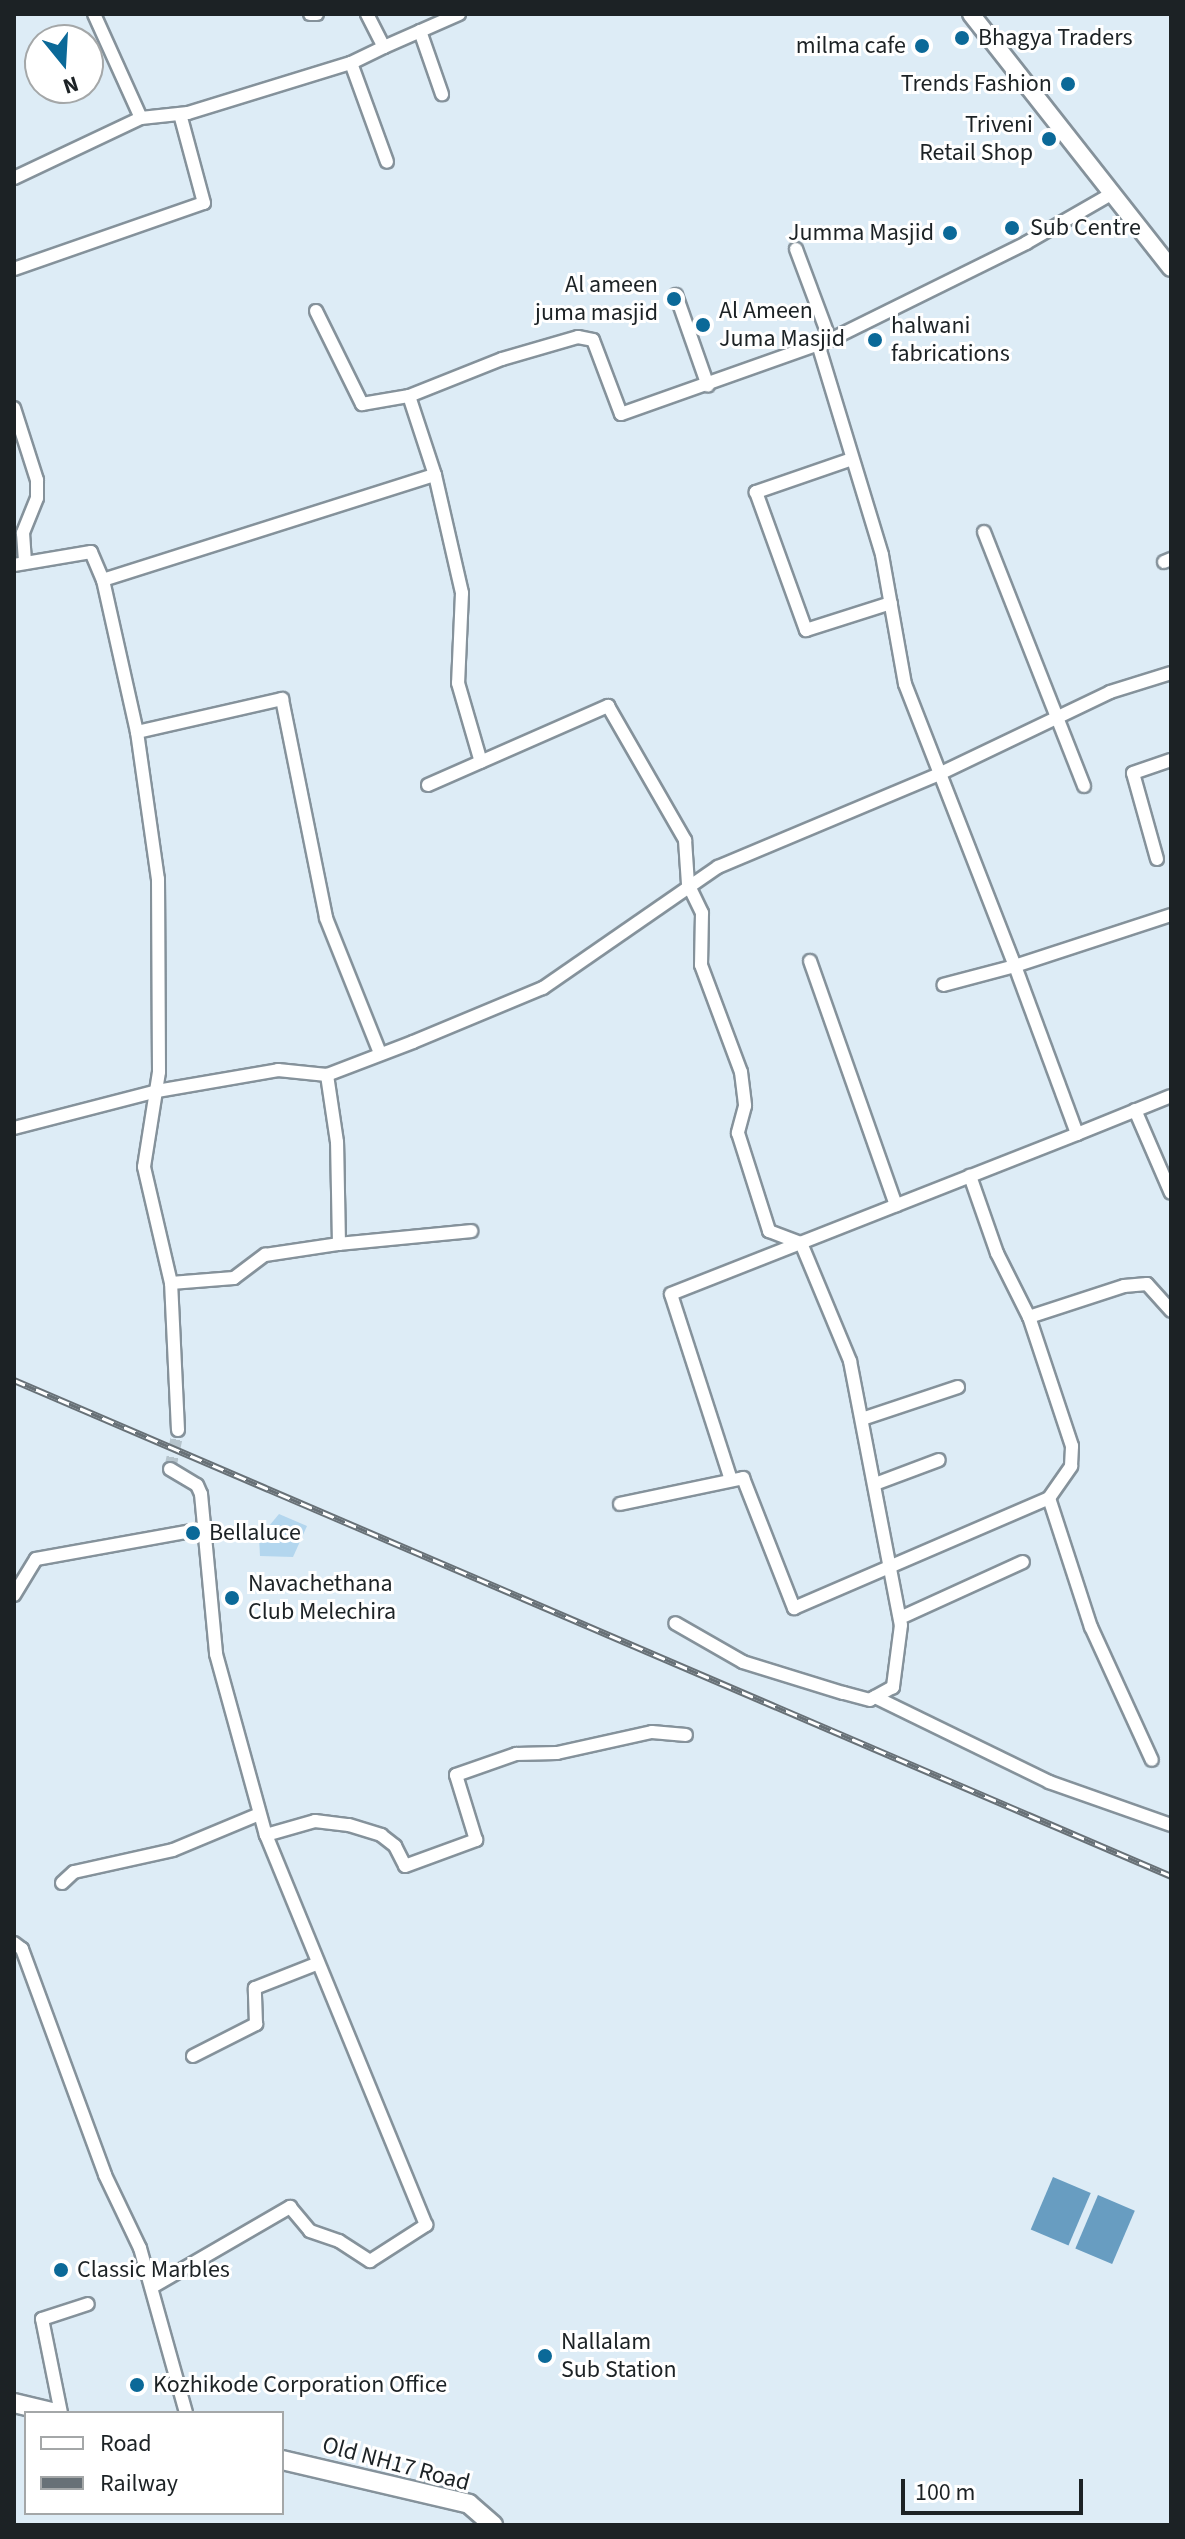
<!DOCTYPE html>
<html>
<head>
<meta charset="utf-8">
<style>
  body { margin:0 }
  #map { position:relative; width:1185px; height:2539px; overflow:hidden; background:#ddecf6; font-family:"Source Sans 3",sans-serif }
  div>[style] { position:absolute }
  .green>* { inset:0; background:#b3d6ee }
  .water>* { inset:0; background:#689dc1; transform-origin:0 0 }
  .minor-tunnel>* { height:12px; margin-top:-6px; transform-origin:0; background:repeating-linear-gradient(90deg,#b6c4cc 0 12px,transparent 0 18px) }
  .roads { filter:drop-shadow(2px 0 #85929b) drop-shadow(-2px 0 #85929b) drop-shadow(0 2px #85929b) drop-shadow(0 -2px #85929b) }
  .minor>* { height:12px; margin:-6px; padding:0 6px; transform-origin:6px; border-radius:6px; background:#fff }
  .secondary>* { height:16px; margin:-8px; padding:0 8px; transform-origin:8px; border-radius:8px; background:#fff }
  .primary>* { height:18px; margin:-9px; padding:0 9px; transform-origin:9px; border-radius:9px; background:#fff }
  .rail>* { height:7px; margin-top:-3.5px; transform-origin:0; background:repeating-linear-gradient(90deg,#fff 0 12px,#687177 0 24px); box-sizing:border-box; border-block:2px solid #687177 }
  .dots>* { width:22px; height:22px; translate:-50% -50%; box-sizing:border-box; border:4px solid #fff; border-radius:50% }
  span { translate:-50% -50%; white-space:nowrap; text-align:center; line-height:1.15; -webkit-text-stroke:6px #fff; paint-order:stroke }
  .poi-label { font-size:24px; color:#1c2225 }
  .left { translate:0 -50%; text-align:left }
  .right { translate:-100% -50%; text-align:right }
  .street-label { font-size:24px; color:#1c2225 }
  .frame { position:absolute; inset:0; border:16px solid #1c2225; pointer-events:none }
  .legend { position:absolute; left:24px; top:2411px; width:260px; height:104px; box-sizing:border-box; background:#fff; border:2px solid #a4a7a8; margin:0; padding:10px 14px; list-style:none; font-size:24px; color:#1c2225 }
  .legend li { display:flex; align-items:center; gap:16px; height:40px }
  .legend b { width:40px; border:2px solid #a4a7a8 }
  .north { position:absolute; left:24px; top:24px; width:80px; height:80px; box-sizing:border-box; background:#fff; border:2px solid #a4a7a8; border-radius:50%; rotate:162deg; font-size:22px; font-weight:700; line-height:32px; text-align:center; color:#1c2225 }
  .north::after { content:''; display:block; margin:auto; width:28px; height:36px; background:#0b6998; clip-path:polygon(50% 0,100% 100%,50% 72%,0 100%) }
  .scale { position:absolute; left:901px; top:2479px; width:182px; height:36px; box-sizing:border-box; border:4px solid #1c2225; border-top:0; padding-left:10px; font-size:24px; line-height:28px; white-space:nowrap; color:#1c2225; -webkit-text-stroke:6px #fff; paint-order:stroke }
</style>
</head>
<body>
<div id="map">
  <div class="green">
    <div style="clip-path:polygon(279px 1514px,307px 1526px,293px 1557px,260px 1556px,259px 1538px)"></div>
  </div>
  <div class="water">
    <div style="left:1053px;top:2177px;width:41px;height:57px;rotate:23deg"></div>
    <div style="left:1098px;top:2195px;width:40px;height:58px;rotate:23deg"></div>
  </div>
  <div class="minor-tunnel">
    <div style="left:170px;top:1469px;width:40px;rotate:-78deg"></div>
  </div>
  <div class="roads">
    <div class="minor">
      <div style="left:94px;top:14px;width:114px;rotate:65.7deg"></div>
      <div style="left:310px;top:14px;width:7px"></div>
      <div style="left:367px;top:14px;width:37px;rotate:63deg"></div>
      <div style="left:384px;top:47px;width:82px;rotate:-23.7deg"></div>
      <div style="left:420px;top:31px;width:67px;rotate:70.8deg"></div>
      <div style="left:351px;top:63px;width:105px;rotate:70deg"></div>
      <div style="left:14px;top:178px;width:140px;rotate:-25.3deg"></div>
      <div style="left:141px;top:118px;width:47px;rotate:-6.1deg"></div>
      <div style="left:188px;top:113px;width:170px;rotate:-17.1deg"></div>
      <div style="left:351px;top:63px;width:37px;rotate:-26deg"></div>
      <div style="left:796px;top:249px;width:97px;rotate:69.5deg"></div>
      <div style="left:14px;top:269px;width:201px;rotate:-19.2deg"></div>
      <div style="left:204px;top:203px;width:92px;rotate:-105.1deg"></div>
      <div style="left:676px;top:295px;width:96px;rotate:70.6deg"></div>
      <div style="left:316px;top:311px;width:104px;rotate:63.7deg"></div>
      <div style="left:362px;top:404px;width:48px;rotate:-9.7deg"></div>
      <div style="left:409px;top:396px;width:100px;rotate:-21.7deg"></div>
      <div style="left:502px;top:359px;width:79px;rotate:-16.1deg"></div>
      <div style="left:578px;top:337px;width:15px;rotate:11deg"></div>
      <div style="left:593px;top:340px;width:79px;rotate:69.3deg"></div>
      <div style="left:621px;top:414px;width:222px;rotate:-19.5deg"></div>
      <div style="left:830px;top:340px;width:219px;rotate:-26.3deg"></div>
      <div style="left:1026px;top:243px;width:100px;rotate:-29.9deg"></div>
      <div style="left:818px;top:344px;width:220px;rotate:73.1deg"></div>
      <div style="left:882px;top:555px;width:131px;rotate:79.9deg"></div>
      <div style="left:905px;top:684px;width:303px;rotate:68.7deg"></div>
      <div style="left:1015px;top:966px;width:74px;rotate:165.2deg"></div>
      <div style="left:409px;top:396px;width:83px;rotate:71.8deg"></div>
      <div style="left:435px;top:475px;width:121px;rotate:77.1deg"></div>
      <div style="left:462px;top:593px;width:90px;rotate:92.5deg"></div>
      <div style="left:458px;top:683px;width:82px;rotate:73.8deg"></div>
      <div style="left:14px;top:408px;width:76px;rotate:72.3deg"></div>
      <div style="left:37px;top:480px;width:18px;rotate:90deg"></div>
      <div style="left:37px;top:498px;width:38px;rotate:112deg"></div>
      <div style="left:23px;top:533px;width:30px;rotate:86deg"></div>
      <div style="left:852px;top:459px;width:102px;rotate:161deg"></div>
      <div style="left:756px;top:492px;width:147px;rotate:70.1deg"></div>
      <div style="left:806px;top:630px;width:89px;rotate:-17.6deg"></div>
      <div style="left:984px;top:532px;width:273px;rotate:68.5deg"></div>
      <div style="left:1164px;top:562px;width:8px;rotate:-23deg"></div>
      <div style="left:14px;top:565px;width:78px;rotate:-9.6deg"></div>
      <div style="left:91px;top:552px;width:30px;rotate:67deg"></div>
      <div style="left:103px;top:580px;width:156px;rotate:77.4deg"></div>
      <div style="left:137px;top:732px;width:148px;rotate:81.9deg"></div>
      <div style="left:158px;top:879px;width:193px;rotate:89.7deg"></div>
      <div style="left:159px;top:1072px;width:96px;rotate:99deg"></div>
      <div style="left:144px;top:1167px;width:119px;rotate:76.9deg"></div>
      <div style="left:103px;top:580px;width:348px;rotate:-17.6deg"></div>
      <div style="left:137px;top:732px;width:149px;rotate:-12.8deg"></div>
      <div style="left:282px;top:699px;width:223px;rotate:78.6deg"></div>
      <div style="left:326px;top:918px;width:145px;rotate:68.2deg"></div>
      <div style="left:428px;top:785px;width:197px;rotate:-23.7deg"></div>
      <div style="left:608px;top:706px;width:155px;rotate:60.1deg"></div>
      <div style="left:685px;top:840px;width:44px;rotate:86.1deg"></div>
      <div style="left:688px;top:884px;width:32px;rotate:64deg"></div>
      <div style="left:702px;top:913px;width:52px;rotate:91.1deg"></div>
      <div style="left:701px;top:965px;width:114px;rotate:69.5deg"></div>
      <div style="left:741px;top:1072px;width:34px;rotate:83deg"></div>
      <div style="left:745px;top:1106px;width:28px;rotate:105deg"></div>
      <div style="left:738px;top:1133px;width:103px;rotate:72.4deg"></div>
      <div style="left:769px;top:1231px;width:34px;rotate:21deg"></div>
      <div style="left:801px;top:1243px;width:128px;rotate:67.4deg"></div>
      <div style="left:850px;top:1361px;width:269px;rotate:79.1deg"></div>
      <div style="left:901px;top:1625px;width:63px;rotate:97.4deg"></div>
      <div style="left:893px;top:1687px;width:26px;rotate:151deg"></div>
      <div style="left:870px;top:1700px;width:28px;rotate:-165deg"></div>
      <div style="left:843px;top:1693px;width:105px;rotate:-162.8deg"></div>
      <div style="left:743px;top:1662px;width:78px;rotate:-150.2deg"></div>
      <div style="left:1157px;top:859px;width:89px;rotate:-105.6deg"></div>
      <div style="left:1133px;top:773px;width:40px;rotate:-18.9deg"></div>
      <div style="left:1171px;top:915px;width:164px;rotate:161.9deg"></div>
      <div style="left:1015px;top:966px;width:179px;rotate:69.7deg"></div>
      <div style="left:1077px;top:1134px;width:101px;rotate:-22deg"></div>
      <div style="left:810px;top:961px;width:259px;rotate:70.6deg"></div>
      <div style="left:1135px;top:1110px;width:90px;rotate:66.6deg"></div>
      <div style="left:14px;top:1128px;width:148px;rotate:-14.5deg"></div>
      <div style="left:157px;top:1091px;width:123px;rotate:-9.8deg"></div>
      <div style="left:278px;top:1070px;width:49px;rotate:5.8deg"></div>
      <div style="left:327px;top:1075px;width:92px;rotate:-21deg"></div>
      <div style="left:413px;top:1042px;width:141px;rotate:-22.6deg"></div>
      <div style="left:543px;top:988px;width:213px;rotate:-34.7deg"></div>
      <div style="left:718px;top:867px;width:238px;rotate:-22.8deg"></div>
      <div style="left:937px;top:775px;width:192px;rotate:-25.6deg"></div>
      <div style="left:1110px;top:692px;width:64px;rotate:-17.3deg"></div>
      <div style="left:339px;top:1244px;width:133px;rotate:-5.6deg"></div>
      <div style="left:1029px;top:1317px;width:100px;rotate:-18.1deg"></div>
      <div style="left:1124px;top:1286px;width:23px;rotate:-5deg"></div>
      <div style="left:1147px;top:1284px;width:36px;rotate:48deg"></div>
      <div style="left:865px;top:1418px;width:98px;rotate:-18.4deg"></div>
      <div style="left:178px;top:1430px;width:147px;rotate:-92.7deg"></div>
      <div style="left:171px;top:1283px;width:63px;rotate:-4.5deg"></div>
      <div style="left:234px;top:1278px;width:39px;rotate:-37deg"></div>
      <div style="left:265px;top:1255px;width:75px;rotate:-8.5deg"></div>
      <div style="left:339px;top:1244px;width:102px;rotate:-91.1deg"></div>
      <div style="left:337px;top:1142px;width:68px;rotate:-98.5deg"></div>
      <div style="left:170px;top:1469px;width:31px;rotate:31deg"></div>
      <div style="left:197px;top:1485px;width:10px;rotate:66deg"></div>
      <div style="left:201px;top:1494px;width:161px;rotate:84.6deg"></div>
      <div style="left:216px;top:1654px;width:188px;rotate:74.6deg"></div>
      <div style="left:266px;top:1835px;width:51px;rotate:-15.9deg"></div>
      <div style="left:315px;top:1821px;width:34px;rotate:7deg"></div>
      <div style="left:349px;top:1825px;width:34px;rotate:17deg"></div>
      <div style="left:381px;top:1835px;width:18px;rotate:38deg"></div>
      <div style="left:395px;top:1846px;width:22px;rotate:63deg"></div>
      <div style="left:405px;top:1866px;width:76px;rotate:-20.1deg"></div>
      <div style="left:476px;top:1840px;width:68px;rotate:-107.1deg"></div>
      <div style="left:456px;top:1775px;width:64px;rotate:-19.3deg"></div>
      <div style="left:516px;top:1754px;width:41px;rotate:-1.4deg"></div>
      <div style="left:557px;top:1753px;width:97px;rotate:-12.5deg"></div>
      <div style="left:652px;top:1732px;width:34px;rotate:5deg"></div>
      <div style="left:731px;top:1480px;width:195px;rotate:-107.9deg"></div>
      <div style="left:671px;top:1294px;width:436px;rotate:-21.5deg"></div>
      <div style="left:875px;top:1484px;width:68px;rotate:-20.6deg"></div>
      <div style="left:1049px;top:1498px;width:136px;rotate:72deg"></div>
      <div style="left:1091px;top:1627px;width:146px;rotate:65.4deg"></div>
      <div style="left:620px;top:1504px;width:126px;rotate:-11.9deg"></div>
      <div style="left:743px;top:1478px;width:140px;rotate:68.6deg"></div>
      <div style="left:794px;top:1608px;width:278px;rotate:-23.3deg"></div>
      <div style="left:1049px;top:1498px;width:39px;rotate:-55deg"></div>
      <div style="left:1071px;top:1466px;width:20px;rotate:-87deg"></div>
      <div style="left:1072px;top:1446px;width:136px;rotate:-108.4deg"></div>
      <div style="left:1029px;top:1317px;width:72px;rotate:-116.6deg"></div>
      <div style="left:997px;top:1253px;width:82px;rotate:-109.3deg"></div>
      <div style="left:14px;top:1595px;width:42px;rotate:-58.6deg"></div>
      <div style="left:36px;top:1559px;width:170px;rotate:-10.2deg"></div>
      <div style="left:900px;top:1618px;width:135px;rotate:-24.5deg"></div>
      <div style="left:875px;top:1697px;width:194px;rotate:26deg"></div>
      <div style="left:1049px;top:1782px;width:129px;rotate:19.4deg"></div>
      <div style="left:62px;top:1883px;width:16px;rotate:-43deg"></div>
      <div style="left:74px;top:1872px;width:101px;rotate:-12.5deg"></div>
      <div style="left:173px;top:1850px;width:91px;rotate:-22.6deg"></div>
      <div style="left:14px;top:1943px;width:10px;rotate:37deg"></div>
      <div style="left:22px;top:1949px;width:241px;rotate:69.8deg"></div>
      <div style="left:105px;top:2175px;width:81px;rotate:64.4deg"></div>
      <div style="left:140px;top:2248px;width:171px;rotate:74.4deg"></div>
      <div style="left:193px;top:2056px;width:71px;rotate:-26.9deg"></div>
      <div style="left:256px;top:2024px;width:36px;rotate:-92deg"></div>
      <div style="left:255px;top:1988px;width:66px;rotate:-21.5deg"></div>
      <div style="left:152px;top:2287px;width:160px;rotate:-30.1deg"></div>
      <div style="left:290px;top:2207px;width:31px;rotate:50deg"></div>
      <div style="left:310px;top:2231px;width:31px;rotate:19deg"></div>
      <div style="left:339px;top:2241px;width:37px;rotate:33deg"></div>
      <div style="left:370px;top:2261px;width:67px;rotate:-32.7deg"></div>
      <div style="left:426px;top:2225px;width:422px;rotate:-112.3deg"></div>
      <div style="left:61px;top:2413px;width:96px;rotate:-101.4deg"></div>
      <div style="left:42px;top:2319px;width:48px;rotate:-18.1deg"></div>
    </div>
    <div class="secondary">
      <div style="left:971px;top:14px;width:323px;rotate:51.8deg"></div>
    </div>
    <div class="primary">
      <div style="left:14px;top:2403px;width:43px;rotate:13.4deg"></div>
      <div style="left:282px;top:2460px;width:192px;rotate:13.2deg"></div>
      <div style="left:469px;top:2504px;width:32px;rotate:41deg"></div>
    </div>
  </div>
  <div class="rail">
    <div style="left:14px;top:1380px;width:1259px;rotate:23.2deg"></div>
  </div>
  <div class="dots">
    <div style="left:962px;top:38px;background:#0b6998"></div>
    <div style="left:922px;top:46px;background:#0b6998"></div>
    <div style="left:1068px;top:84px;background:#0b6998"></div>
    <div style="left:1049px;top:139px;background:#0b6998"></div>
    <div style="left:1012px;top:228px;background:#0b6998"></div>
    <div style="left:950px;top:233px;background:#0b6998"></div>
    <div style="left:674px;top:299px;background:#0b6998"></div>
    <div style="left:703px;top:325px;background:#0b6998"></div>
    <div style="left:875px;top:340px;background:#0b6998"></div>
    <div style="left:193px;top:1533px;background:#0b6998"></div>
    <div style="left:232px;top:1598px;background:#0b6998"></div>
    <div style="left:61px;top:2270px;background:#0b6998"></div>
    <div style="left:545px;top:2356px;background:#0b6998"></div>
    <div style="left:137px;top:2385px;background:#0b6998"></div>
  </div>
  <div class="poi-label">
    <span class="left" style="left:978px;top:38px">Bhagya Traders</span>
    <span class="right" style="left:906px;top:46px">milma cafe</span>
    <span class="right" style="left:1052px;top:84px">Trends Fashion</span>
    <span class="right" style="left:1033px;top:139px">Triveni<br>Retail Shop</span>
    <span class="left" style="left:1030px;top:228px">Sub Centre</span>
    <span class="right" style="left:934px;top:233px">Jumma Masjid</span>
    <span class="right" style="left:658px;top:299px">Al ameen<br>juma masjid</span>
    <span class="left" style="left:719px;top:325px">Al Ameen<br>Juma Masjid</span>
    <span class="left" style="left:891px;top:340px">halwani<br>fabrications</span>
    <span class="left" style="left:209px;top:1533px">Bellaluce</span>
    <span class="left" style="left:248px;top:1598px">Navachethana<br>Club Melechira</span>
    <span class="left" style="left:77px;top:2270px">Classic Marbles</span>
    <span class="left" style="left:561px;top:2356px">Nallalam<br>Sub Station</span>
    <span class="left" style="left:153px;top:2385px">Kozhikode Corporation Office</span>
  </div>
  <div class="street-label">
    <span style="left:396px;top:2464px;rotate:15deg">Old NH17 Road</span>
  </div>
  <div class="frame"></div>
  <ul class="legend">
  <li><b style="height:10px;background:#fff"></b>Road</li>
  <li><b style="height:10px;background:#687177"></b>Railway</li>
  </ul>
  <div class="north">N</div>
  <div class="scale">100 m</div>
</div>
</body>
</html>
